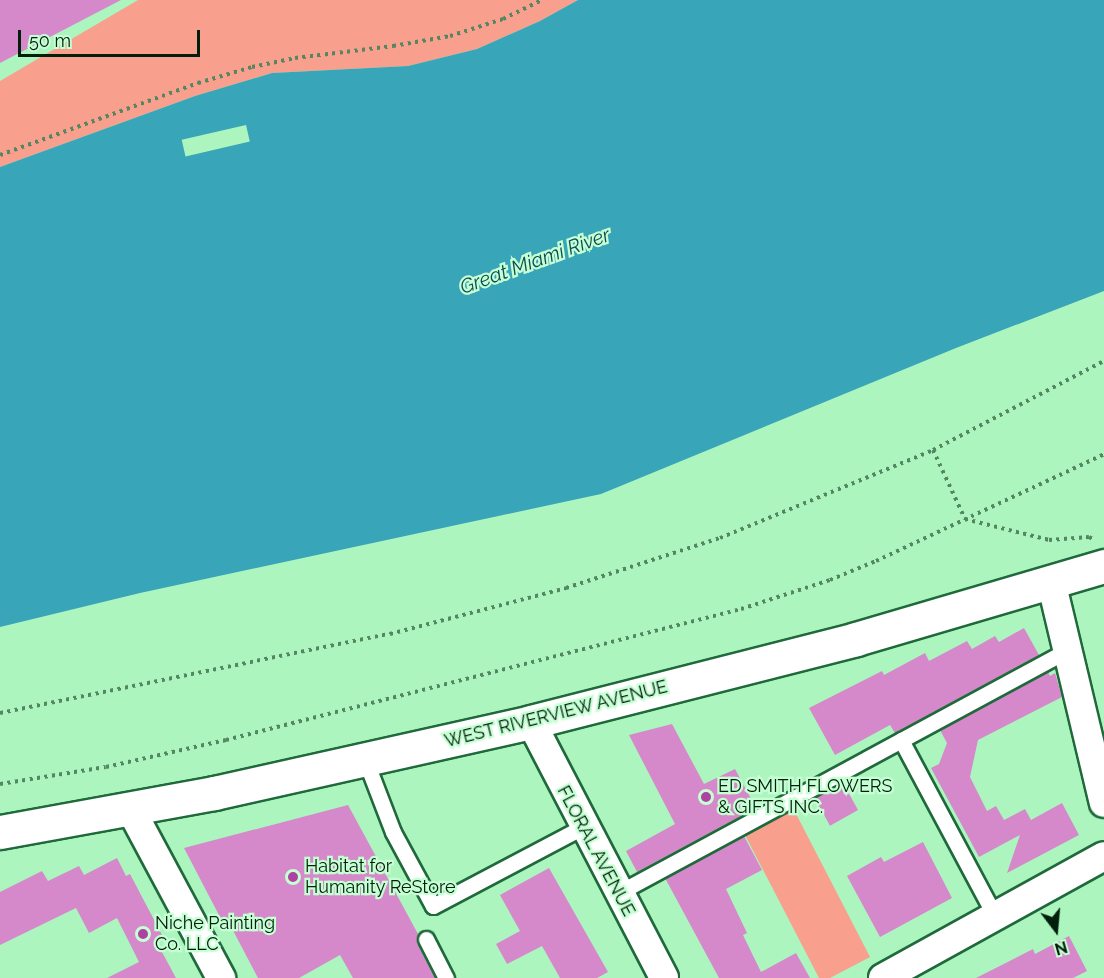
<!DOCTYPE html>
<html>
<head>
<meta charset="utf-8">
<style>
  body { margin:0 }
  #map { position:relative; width:1104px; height:978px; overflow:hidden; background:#acf5bf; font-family:Raleway,sans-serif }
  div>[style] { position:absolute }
  .green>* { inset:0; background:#f89f8d }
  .water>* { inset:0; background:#38a5b9 }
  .pier>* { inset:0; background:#acf5bf; transform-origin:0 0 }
  .building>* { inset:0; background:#d589ca; transform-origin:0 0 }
  .path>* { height:4px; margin-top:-2px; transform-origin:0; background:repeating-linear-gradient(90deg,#548662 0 3px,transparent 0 7.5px) }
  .roads { filter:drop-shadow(2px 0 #1f693b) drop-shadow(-2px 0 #1f693b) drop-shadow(0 2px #1f693b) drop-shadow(0 -2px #1f693b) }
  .lane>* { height:15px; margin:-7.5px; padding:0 7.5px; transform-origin:7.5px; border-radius:7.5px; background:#fff }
  .street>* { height:28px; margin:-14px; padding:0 14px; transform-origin:14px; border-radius:14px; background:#fff }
  .secondary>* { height:33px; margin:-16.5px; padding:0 16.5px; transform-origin:16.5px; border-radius:16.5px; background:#fff }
  .dots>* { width:16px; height:16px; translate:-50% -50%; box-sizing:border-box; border:3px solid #c5ffd3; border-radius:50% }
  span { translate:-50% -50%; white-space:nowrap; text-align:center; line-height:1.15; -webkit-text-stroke:4.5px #c5ffd3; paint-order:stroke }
  .street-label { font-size:18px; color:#021f0c }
  .poi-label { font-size:18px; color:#021f0c }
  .left { translate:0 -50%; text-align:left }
  .water-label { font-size:20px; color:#0d4c57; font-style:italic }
  .north { position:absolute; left:1026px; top:900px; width:60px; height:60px; -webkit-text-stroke:4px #c5ffd3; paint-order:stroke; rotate:164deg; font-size:16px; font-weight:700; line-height:24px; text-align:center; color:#021f0c }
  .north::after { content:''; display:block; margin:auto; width:21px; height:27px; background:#021f0c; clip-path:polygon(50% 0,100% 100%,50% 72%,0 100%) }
  .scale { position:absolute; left:18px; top:30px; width:182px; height:27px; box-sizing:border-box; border:3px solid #021f0c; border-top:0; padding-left:8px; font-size:18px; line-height:21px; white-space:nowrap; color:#021f0c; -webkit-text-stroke:4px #c5ffd3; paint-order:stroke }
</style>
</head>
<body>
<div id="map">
  <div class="green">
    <div style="clip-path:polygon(138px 0,578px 0,540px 21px,477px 49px,408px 66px,272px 73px,195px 96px,0 167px,0 81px)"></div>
    <div style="clip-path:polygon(793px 808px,870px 957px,830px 978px,819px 978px,744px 833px)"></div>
  </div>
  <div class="water">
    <div style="clip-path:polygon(578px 0,1104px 0,1104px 291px,956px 348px,601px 494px,140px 593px,0 627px,0 167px,195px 96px,272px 73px,408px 66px,477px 49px,540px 21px)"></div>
  </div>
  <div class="pier">
    <div style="left:246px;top:125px;width:17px;height:66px;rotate:77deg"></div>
  </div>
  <div class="building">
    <div style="clip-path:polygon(0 0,121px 0,0 63px)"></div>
    <div style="clip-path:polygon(1024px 628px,1039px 655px,895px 733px,890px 725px,835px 755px,809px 708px,882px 671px,884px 675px,925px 653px,929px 661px,967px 641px,972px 649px,995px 636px,999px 642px)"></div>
    <div style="clip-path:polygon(1048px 672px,1050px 676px,1055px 673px,1062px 697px,978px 740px,970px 777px,987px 811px,996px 806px,1004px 820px,1025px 809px,1031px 820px,1062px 803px,1079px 835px,1007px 873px,1020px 835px,979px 857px,931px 768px,939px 764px,947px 743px,940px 730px)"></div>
    <div style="clip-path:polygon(672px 724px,704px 784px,735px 769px,756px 808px,637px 872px,626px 851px,675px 824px,629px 735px)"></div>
    <div style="left:843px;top:783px;width:31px;height:32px;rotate:61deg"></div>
    <div style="clip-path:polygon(348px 805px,418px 934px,417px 943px,435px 978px,353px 978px,340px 955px,299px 978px,258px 978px,226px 917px,221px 919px,184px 848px)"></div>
    <div style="clip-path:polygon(744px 836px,762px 870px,726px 889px,747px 933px,743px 935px,761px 972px,796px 953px,810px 978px,719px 978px,665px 878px)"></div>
    <div style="clip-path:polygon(923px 842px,952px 898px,880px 937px,847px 876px,881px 857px,884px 862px)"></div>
    <div style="clip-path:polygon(117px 858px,126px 876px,130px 874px,162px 935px,155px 939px,176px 978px,107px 978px,139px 962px,117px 918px,89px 933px,76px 908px,0 945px,0 892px,42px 871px,48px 881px,79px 866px,84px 875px)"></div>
    <div style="clip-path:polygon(549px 868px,608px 972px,597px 978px,560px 978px,542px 946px,507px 964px,496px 944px,520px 931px,500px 895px)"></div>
    <div style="clip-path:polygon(1069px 936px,1087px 971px,1073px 978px,976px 978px,1033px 949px,1035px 954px)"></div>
  </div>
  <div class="path">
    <div style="left:0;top:155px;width:211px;rotate:-20deg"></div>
    <div style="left:198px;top:83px;width:56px;rotate:-16.5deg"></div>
    <div style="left:252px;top:67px;width:44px;rotate:-11.8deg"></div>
    <div style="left:295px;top:58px;width:99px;rotate:-7deg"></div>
    <div style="left:393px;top:46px;width:58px;rotate:-10deg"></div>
    <div style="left:450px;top:36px;width:56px;rotate:-17.8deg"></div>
    <div style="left:503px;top:19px;width:43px;rotate:-26deg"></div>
    <div style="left:933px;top:450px;width:76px;rotate:65.1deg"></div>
    <div style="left:965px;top:519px;width:87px;rotate:14deg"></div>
    <div style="left:1049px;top:540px;width:40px;rotate:-4.3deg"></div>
    <div style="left:1089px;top:537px;width:7px;rotate:27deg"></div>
    <div style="left:0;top:713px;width:398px;rotate:-11.5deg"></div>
    <div style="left:390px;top:634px;width:182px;rotate:-14.6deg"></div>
    <div style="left:566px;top:588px;width:162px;rotate:-18deg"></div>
    <div style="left:720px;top:538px;width:230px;rotate:-22.4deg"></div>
    <div style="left:933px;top:450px;width:193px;rotate:-27.5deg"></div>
    <div style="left:0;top:784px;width:107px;rotate:-9.1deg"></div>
    <div style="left:106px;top:767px;width:123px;rotate:-12.7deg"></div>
    <div style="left:226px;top:740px;width:531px;rotate:-14.27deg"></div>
    <div style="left:741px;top:609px;width:94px;rotate:-18deg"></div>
    <div style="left:830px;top:580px;width:50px;rotate:-22.4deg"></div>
    <div style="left:876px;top:561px;width:252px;rotate:-25.1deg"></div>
  </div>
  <div class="roads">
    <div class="lane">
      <div style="left:901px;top:740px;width:202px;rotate:61.9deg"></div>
      <div style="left:365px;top:759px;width:78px;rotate:69deg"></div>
      <div style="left:393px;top:832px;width:84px;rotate:61.6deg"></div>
      <div style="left:433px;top:906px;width:170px;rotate:-27.8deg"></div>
      <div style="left:618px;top:893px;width:511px;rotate:-28.37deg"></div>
      <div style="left:426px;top:939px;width:44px;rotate:62.9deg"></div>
    </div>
    <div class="street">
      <div style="left:1051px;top:581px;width:228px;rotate:76.6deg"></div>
      <div style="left:531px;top:722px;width:288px;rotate:62.5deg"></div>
      <div style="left:131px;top:810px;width:191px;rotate:61.8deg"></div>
      <div style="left:883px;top:978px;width:252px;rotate:-28.9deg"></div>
    </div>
    <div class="secondary">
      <div style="left:0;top:832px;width:218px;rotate:-10.3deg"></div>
      <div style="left:214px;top:793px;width:325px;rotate:-12.6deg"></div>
      <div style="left:531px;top:722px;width:335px;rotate:-14.3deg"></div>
      <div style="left:856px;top:639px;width:259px;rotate:-16.4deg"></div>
    </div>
  </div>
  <div class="dots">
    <div style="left:706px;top:797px;background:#ad42a2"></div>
    <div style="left:293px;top:877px;background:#ad42a2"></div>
    <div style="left:143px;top:934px;background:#ad42a2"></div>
  </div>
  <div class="street-label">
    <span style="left:556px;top:714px;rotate:-14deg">WEST RIVERVIEW AVENUE</span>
    <span style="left:596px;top:851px;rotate:62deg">FLORAL AVENUE</span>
  </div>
  <div class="poi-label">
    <span class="left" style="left:718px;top:797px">ED SMITH FLOWERS<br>&amp; GIFTS INC.</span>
    <span class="left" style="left:305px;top:877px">Habitat for<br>Humanity ReStore</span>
    <span class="left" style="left:155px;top:934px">Niche Painting<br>Co. LLC</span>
  </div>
  <div class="water-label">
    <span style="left:535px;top:261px;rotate:-20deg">Great Miami River</span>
  </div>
  <div class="north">N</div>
  <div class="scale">50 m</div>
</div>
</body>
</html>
